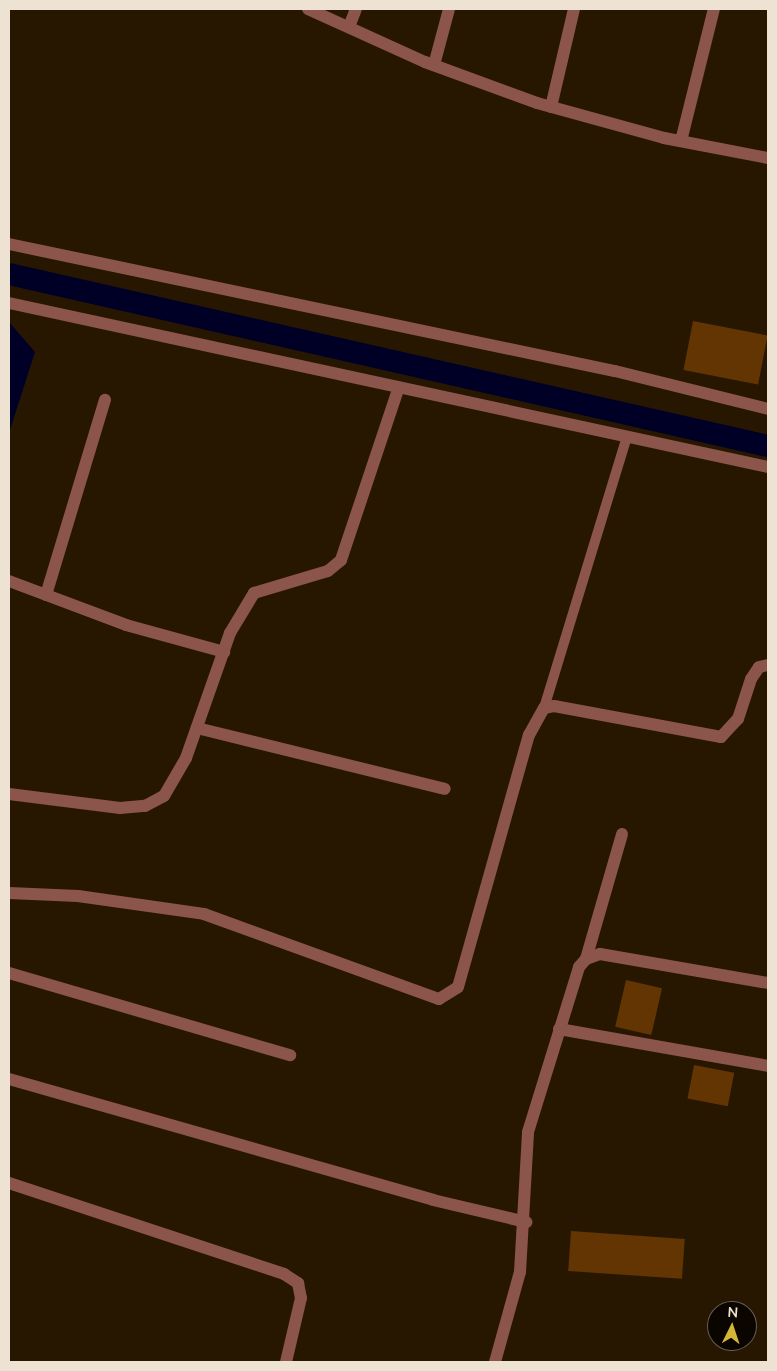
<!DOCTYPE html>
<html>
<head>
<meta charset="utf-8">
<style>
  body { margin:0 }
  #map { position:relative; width:777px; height:1371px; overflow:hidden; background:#281700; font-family:Mulish,sans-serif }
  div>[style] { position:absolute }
  .water>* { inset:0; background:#000026 }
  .canal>* { height:22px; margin:-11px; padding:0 11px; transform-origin:11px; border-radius:11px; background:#000026 }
  .building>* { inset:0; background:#633503; transform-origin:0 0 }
  .service>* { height:10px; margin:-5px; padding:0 5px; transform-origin:5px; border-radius:5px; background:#8c554b }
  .minor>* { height:12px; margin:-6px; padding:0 6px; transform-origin:6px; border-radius:6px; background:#8c554b }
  span { translate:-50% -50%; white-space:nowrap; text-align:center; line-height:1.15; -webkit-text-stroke:4px #0b0500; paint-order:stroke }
  .frame { position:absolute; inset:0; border:10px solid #eee2d3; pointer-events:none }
  .north { position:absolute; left:707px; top:1301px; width:50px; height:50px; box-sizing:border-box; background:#0b0500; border:1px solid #665d54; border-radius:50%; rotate:4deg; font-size:14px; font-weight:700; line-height:20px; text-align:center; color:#eee2d3 }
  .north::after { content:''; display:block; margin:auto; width:18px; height:22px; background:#d4b635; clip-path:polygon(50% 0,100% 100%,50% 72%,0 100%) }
</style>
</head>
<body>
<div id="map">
  <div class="water">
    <div style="clip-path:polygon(9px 322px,35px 352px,9px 433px)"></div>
  </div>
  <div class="canal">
    <div style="left:9px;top:274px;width:778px;rotate:12.77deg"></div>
  </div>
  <div class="building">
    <div style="left:693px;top:321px;width:76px;height:50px;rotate:11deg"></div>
    <div style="left:626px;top:980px;width:37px;height:48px;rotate:13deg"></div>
    <div style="left:694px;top:1065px;width:41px;height:34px;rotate:11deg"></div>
    <div style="left:571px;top:1231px;width:114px;height:40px;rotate:4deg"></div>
  </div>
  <div class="service">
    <div style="left:544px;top:708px;width:281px;rotate:-73deg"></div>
  </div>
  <div class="minor">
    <div style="left:308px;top:9px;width:128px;rotate:24.4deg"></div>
    <div style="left:425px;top:62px;width:119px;rotate:20.1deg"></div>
    <div style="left:537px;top:103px;width:132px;rotate:15.4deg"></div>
    <div style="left:664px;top:138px;width:106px;rotate:10.9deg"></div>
    <div style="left:349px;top:27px;width:19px;rotate:-69deg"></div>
    <div style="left:434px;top:65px;width:58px;rotate:-75deg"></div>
    <div style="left:551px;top:107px;width:101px;rotate:-76.8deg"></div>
    <div style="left:681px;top:141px;width:136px;rotate:-76deg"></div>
    <div style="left:9px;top:244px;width:619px;rotate:11.84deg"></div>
    <div style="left:615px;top:371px;width:158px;rotate:13.9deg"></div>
    <div style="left:9px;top:303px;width:777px;rotate:12.19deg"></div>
    <div style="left:9px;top:581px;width:125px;rotate:20.6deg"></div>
    <div style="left:126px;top:625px;width:102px;rotate:15.4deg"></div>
    <div style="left:46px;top:595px;width:204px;rotate:-73.2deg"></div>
    <div style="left:197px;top:728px;width:255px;rotate:13.8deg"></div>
    <div style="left:9px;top:794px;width:112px;rotate:7.2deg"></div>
    <div style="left:120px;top:808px;width:25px;rotate:-5deg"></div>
    <div style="left:145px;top:806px;width:21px;rotate:-28deg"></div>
    <div style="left:164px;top:796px;width:44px;rotate:-59.9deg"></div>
    <div style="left:186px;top:758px;width:133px;rotate:-70.6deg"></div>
    <div style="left:230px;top:633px;width:47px;rotate:-59deg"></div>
    <div style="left:254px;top:593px;width:77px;rotate:-16.6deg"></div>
    <div style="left:328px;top:571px;width:17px;rotate:-40deg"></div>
    <div style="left:341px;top:560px;width:182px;rotate:-71.5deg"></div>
    <div style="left:9px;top:893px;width:69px;rotate:2.5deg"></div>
    <div style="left:78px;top:896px;width:127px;rotate:8.1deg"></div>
    <div style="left:204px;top:914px;width:250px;rotate:19.9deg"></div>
    <div style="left:439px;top:999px;width:22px;rotate:-32deg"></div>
    <div style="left:458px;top:987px;width:262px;rotate:-74.3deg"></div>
    <div style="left:529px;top:735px;width:31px;rotate:-61deg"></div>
    <div style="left:544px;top:708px;width:10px;rotate:-11deg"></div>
    <div style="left:554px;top:706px;width:170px;rotate:10.5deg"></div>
    <div style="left:721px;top:737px;width:25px;rotate:-47deg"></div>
    <div style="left:738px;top:719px;width:42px;rotate:-72deg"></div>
    <div style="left:751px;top:679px;width:14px;rotate:-56deg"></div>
    <div style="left:759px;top:667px;width:9px;rotate:-13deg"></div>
    <div style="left:586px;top:959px;width:130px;rotate:-73.9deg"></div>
    <div style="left:9px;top:973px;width:293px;rotate:16.3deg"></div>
    <div style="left:559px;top:1029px;width:212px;rotate:10deg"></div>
    <div style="left:9px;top:1079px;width:441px;rotate:15.9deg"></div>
    <div style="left:433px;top:1200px;width:96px;rotate:13.3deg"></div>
    <div style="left:9px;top:1183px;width:290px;rotate:18.3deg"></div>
    <div style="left:284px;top:1274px;width:17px;rotate:33deg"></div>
    <div style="left:298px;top:1283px;width:15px;rotate:79deg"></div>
    <div style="left:301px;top:1298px;width:66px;rotate:103.2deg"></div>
    <div style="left:495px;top:1362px;width:93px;rotate:-74.5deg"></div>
    <div style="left:520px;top:1272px;width:140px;rotate:-86.7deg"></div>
    <div style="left:528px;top:1132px;width:173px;rotate:-72.8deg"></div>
    <div style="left:579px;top:967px;width:11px;rotate:-49deg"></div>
    <div style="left:586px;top:959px;width:15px;rotate:-20deg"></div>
    <div style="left:600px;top:954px;width:170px;rotate:9.8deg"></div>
  </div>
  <div class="frame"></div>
  <div class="north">N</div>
</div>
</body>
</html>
